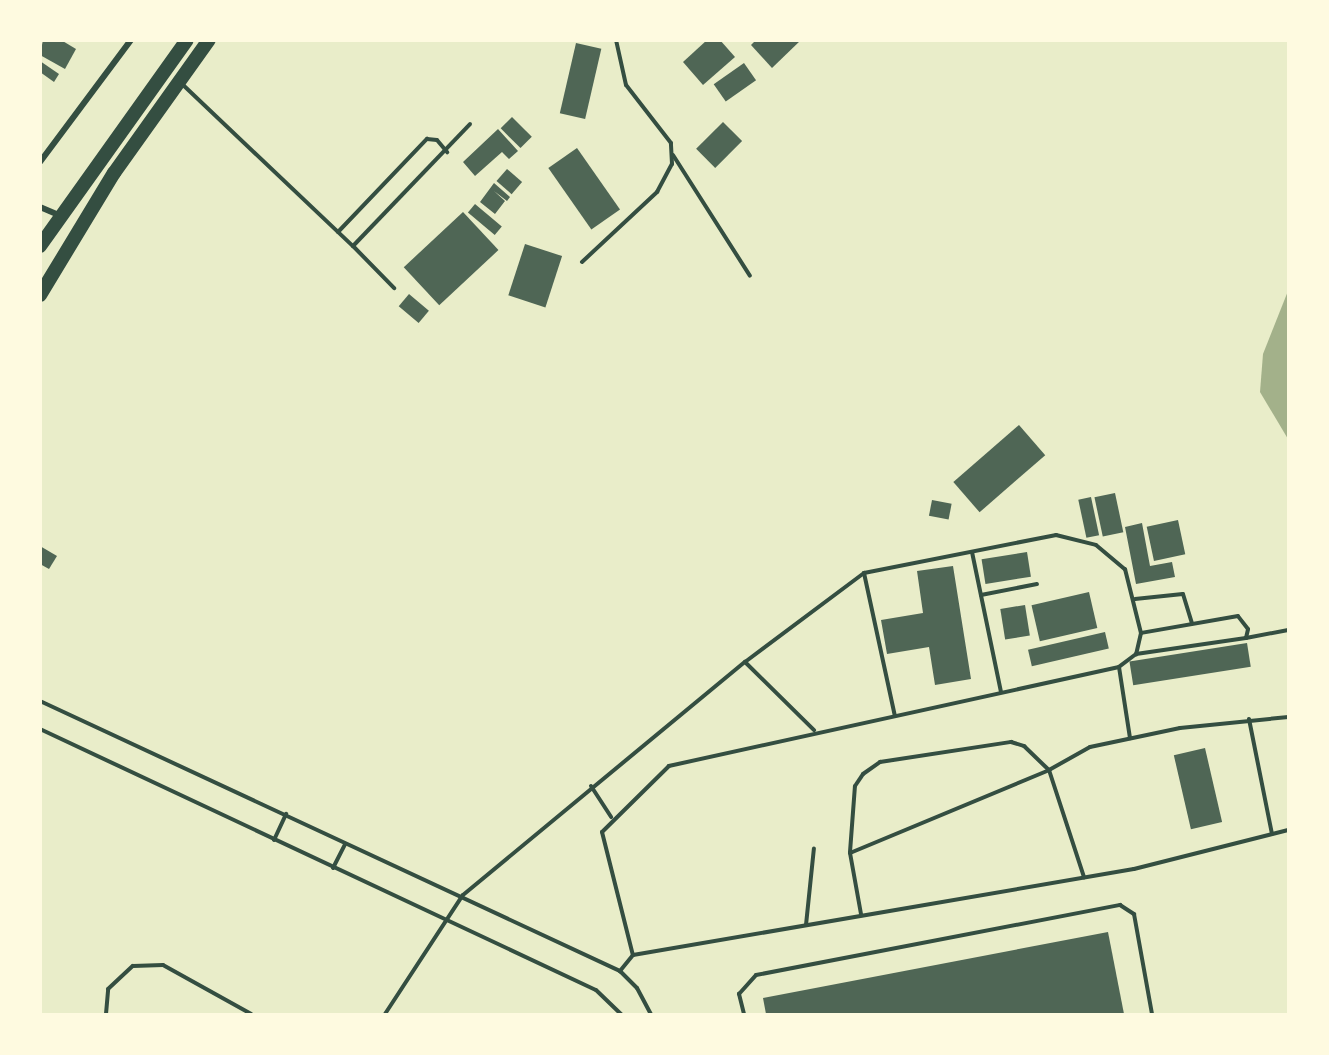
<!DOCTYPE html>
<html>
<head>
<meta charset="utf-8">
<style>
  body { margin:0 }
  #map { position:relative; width:1329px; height:1055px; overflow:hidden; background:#e9edc9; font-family:"Exo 2",sans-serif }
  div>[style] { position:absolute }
  .water>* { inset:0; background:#a3b18a }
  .building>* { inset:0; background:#4f6655; transform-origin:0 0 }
  .service>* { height:4px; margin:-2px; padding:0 2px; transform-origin:2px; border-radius:2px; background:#344e41 }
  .minor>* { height:6px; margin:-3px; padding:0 3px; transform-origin:3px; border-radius:3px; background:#344e41 }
  .trunk>* { height:14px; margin:-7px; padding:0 7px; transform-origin:7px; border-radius:7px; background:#344e41 }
  span { translate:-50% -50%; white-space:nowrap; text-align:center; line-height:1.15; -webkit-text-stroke:5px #fefae0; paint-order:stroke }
  .frame { position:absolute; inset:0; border:42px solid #fefae0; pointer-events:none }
</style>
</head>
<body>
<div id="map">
  <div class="water">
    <div style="clip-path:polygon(1288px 291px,1288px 439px,1260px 392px,1263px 354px)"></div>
  </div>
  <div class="building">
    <div style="clip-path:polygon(43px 40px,61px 40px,76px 49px,65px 69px,40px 55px)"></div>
    <div style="clip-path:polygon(707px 40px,720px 40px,735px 57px,703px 85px,683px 62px)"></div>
    <div style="clip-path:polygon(756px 40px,801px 40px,772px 68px,751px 45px)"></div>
    <div style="left:576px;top:43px;width:26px;height:72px;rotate:13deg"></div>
    <div style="clip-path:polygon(40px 61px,59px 74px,54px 82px,40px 72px)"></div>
    <div style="left:744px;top:63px;width:21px;height:37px;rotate:55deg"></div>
    <div style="left:512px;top:117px;width:28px;height:16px;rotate:45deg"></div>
    <div style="left:723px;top:122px;width:27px;height:38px;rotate:45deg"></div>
    <div style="clip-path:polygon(498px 129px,518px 151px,509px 159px,502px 152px,475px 176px,463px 162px)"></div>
    <div style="left:577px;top:148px;width:75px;height:35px;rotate:55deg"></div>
    <div style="left:507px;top:169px;width:20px;height:16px;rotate:41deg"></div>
    <div style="clip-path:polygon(494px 183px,510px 197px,507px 201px,494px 191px,505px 201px,495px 214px,480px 202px)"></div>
    <div style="left:475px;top:204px;width:35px;height:11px;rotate:40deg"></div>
    <div style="left:463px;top:212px;width:52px;height:81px;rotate:47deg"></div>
    <div style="left:525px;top:244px;width:39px;height:54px;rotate:18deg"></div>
    <div style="left:409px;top:294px;width:26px;height:16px;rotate:40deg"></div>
    <div style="left:1019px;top:425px;width:40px;height:87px;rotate:49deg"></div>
    <div style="left:1115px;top:493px;width:40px;height:21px;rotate:78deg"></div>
    <div style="left:1091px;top:497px;width:39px;height:13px;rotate:78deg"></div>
    <div style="left:932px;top:500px;width:20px;height:16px;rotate:11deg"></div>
    <div style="left:1178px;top:520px;width:35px;height:32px;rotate:78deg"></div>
    <div style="clip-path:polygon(1142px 523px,1150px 566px,1172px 562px,1175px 577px,1136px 584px,1125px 527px)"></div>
    <div style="clip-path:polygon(40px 546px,57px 556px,49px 569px,40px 564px)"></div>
    <div style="left:1027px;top:552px;width:25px;height:46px;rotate:81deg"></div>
    <div style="clip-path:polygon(953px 566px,971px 679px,935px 685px,929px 647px,887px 654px,881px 620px,923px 613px,917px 571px)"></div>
    <div style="left:1089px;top:592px;width:37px;height:59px;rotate:77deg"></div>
    <div style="left:1025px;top:605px;width:31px;height:25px;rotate:81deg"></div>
    <div style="left:1105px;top:632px;width:17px;height:79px;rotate:77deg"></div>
    <div style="left:1247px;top:643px;width:24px;height:119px;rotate:81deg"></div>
    <div style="left:1205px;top:748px;width:76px;height:32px;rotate:77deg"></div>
    <div style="clip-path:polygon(1108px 932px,1124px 1014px,766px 1014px,763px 998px)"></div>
  </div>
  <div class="service">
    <div style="left:181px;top:83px;width:237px;rotate:43.5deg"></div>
    <div style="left:353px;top:246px;width:169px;rotate:-46.2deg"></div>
    <div style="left:673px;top:155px;width:143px;rotate:57.5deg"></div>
    <div style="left:338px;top:232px;width:129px;rotate:-46.3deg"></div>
    <div style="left:427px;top:139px;width:10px;rotate:6deg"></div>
    <div style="left:437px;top:140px;width:16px;rotate:50deg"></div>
    <div style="left:353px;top:246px;width:59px;rotate:45.7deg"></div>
    <div style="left:582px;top:262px;width:103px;rotate:-43deg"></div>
    <div style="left:657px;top:192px;width:32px;rotate:-62deg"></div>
    <div style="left:672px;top:164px;width:21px;rotate:-93deg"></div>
    <div style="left:671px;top:143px;width:73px;rotate:-127.8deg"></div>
    <div style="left:626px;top:85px;width:46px;rotate:-102.5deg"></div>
    <div style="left:972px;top:552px;width:143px;rotate:78.3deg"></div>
    <div style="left:864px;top:573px;width:146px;rotate:77.8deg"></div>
    <div style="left:981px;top:595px;width:57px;rotate:-11.1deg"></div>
    <div style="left:1135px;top:599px;width:48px;rotate:-5.9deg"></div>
    <div style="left:1183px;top:594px;width:31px;rotate:73deg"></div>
    <div style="left:1246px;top:638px;width:43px;rotate:-10.8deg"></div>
    <div style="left:1136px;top:654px;width:111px;rotate:-8.3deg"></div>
    <div style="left:1246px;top:638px;width:9px;rotate:-77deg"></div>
    <div style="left:1248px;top:629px;width:16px;rotate:-128deg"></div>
    <div style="left:1238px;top:616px;width:98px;rotate:170.1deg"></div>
    <div style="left:745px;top:662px;width:97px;rotate:44.6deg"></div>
    <div style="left:1119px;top:667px;width:72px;rotate:81.2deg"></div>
    <div style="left:40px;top:701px;width:640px;rotate:24.96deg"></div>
    <div style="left:620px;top:971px;width:24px;rotate:45deg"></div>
    <div style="left:637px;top:988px;width:30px;rotate:62deg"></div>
    <div style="left:1249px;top:719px;width:117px;rotate:78.7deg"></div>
    <div style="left:40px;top:729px;width:614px;rotate:25.15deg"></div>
    <div style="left:596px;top:990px;width:35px;rotate:44deg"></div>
    <div style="left:591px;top:786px;width:37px;rotate:57deg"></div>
    <div style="left:274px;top:840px;width:29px;rotate:-65deg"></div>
    <div style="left:850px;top:852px;width:66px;rotate:-85.7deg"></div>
    <div style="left:855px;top:786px;width:14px;rotate:-56deg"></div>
    <div style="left:863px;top:774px;width:21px;rotate:-35deg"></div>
    <div style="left:880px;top:762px;width:133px;rotate:-8.7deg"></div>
    <div style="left:1011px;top:742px;width:14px;rotate:17deg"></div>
    <div style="left:1024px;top:746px;width:35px;rotate:44deg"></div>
    <div style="left:1049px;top:770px;width:113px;rotate:71.9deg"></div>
    <div style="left:333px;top:868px;width:27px;rotate:-63deg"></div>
    <div style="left:861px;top:914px;width:62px;rotate:-100.2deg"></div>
    <div style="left:850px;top:853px;width:216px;rotate:-22.6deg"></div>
    <div style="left:1049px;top:770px;width:47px;rotate:-29.3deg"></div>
    <div style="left:1090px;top:747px;width:92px;rotate:-11.9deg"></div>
    <div style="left:1180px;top:728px;width:109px;rotate:-5.8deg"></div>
    <div style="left:806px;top:925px;width:77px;rotate:-84.1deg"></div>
    <div style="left:633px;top:955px;width:508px;rotate:-9.74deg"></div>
    <div style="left:1134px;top:869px;width:159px;rotate:-14.2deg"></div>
    <div style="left:106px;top:1014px;width:25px;rotate:-85deg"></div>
    <div style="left:108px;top:989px;width:34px;rotate:-43deg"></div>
    <div style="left:133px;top:966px;width:30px;rotate:-2deg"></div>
    <div style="left:163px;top:965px;width:101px;rotate:29.1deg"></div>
    <div style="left:385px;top:1014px;width:142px;rotate:-56.8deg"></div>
    <div style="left:463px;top:895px;width:366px;rotate:-39.6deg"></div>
    <div style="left:745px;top:662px;width:149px;rotate:-36.8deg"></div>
    <div style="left:864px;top:573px;width:196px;rotate:-11.2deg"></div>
    <div style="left:1056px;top:535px;width:41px;rotate:14deg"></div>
    <div style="left:1096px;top:545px;width:38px;rotate:40deg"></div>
    <div style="left:1125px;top:569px;width:66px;rotate:76deg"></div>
    <div style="left:1141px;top:633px;width:22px;rotate:103deg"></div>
    <div style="left:1136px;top:654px;width:21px;rotate:143deg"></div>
    <div style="left:1119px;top:667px;width:461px;rotate:167.6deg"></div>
    <div style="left:669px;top:766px;width:94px;rotate:135.4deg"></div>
    <div style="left:602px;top:832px;width:127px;rotate:75.9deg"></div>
    <div style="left:633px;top:955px;width:21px;rotate:129deg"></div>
    <div style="left:744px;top:1014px;width:21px;rotate:-104deg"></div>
    <div style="left:739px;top:994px;width:25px;rotate:-48deg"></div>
    <div style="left:756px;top:975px;width:371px;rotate:-10.9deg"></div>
    <div style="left:1120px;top:905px;width:17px;rotate:33deg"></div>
    <div style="left:1134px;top:914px;width:102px;rotate:79.8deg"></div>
  </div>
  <div class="minor">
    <div style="left:40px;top:162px;width:152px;rotate:-53.3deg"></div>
    <div style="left:40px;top:207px;width:21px;rotate:23deg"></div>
  </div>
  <div class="trunk">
    <div style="left:40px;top:246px;width:253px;rotate:-54.5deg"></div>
    <div style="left:40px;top:295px;width:143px;rotate:-58.8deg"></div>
    <div style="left:114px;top:173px;width:163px;rotate:-54.5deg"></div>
  </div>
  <div class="frame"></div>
</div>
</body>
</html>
